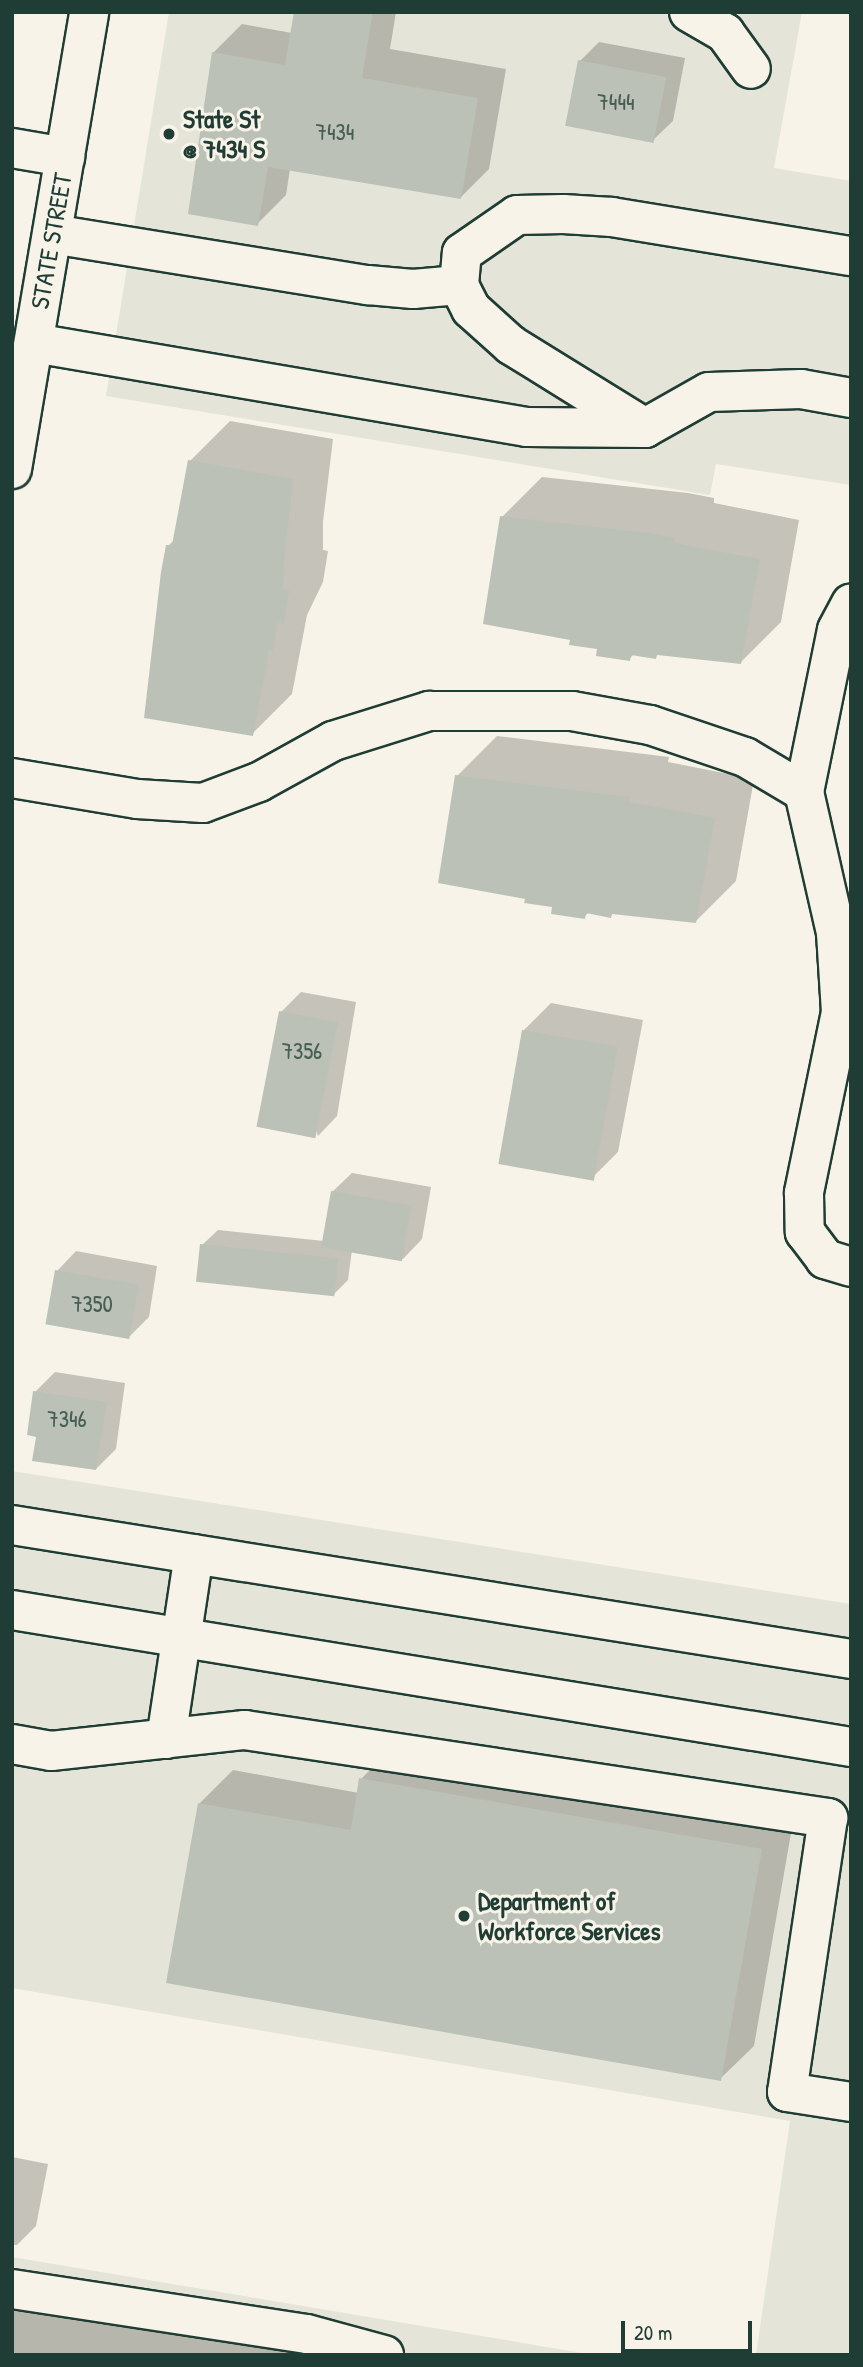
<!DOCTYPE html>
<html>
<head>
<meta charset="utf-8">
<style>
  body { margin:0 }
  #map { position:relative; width:863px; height:2367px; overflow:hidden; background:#f7f3e8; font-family:"Patrick Hand",sans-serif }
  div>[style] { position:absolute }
  .built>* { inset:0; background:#e5e4d9 }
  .shadow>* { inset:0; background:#0003 }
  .building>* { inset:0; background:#bbc1b6; transform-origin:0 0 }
  .roads { filter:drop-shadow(2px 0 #1f3d34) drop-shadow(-2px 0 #1f3d34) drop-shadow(0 2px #1f3d34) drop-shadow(0 -2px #1f3d34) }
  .minor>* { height:38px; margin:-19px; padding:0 19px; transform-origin:19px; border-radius:19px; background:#f7f3e8 }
  .major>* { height:38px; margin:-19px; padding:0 19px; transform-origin:19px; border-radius:19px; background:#f7f3e8 }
  .dots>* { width:19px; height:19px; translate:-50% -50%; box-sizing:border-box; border:4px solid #f7f3e8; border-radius:50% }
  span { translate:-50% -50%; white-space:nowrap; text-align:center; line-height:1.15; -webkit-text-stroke:6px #f7f3e8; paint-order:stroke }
  .number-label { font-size:23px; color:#465e54 }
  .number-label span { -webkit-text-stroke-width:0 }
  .poi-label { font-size:26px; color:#1f3d34; font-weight:700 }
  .left { translate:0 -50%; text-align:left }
  .street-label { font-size:26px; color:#1f3d34 }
  .frame { position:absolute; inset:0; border:14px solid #1f3d34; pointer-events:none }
  .scale { position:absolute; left:621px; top:2321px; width:131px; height:32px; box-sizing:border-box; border:4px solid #1f3d34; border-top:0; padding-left:9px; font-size:21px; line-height:24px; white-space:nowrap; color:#1f3d34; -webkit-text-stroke:5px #f7f3e8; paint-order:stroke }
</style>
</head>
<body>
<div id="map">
  <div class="built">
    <div style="clip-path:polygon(169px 12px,802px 12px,774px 168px,851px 181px,851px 485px,716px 464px,710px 495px,106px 396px)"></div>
    <div style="clip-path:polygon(12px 1471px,851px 1604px,851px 2355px,756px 2355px,790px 2121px,12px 1988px)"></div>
    <div style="clip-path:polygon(12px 2257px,594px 2355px,12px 2355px)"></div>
  </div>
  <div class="shadow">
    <div style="clip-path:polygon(296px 12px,396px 12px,390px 49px,506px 69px,489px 169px,460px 198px,290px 169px,286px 195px,257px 224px,213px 53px,242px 24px,292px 33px)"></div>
    <div style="clip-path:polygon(599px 42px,685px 58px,673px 121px,653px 140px,580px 61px)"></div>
    <div style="clip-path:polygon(230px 421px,333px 439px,323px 522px,323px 550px,328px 551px,323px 582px,307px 615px,292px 694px,252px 734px,168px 546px,175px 539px,190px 461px)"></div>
    <div style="clip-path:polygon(542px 477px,688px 493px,714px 498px,714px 503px,799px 520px,781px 622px,741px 662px,659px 653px,635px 653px,629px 659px,572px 638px,502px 517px)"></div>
    <div style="clip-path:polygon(497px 736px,669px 757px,668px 762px,754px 779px,736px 881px,696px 921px,614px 912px,589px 912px,584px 917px,527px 897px,457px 776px)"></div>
    <div style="clip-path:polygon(301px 992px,356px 1002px,337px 1116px,318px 1136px,281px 1012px)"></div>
    <div style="clip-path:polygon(551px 1003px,643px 1020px,618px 1152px,591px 1179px,523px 1031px)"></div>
    <div style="clip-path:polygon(352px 1173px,431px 1187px,422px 1239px,403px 1259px,352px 1250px,348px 1280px,333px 1295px,202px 1245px,218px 1230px,324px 1241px,332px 1192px)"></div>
    <div style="clip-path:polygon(76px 1251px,157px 1266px,149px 1317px,129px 1337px,57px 1271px)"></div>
    <div style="clip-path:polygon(55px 1372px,125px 1383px,116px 1449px,96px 1469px,38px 1435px,35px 1392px)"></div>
    <div style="clip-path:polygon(394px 1746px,794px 1816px,754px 2046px,720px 2079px,199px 1804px,233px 1770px,359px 1793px,361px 1779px)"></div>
    <div style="clip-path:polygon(12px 2157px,48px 2164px,36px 2226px,17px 2245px,12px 2245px)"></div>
    <div style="clip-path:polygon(12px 2308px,321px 2355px,12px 2355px)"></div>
  </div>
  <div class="building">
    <div style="clip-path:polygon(294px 12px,373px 12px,362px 78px,478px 98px,461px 199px,268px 167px,258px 226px,188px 214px,212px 52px,285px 65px)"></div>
    <div style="left:578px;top:60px;width:90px;height:67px;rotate:11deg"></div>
    <div style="clip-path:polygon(188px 460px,293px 479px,284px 563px,283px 589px,289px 590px,284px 624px,277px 623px,273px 651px,269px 650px,253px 736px,144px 718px,161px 572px,166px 545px,172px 545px)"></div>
    <div style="clip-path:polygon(500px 516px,648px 533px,675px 538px,674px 543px,760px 559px,741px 664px,657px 655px,656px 659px,631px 655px,630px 661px,596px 656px,597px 649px,569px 645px,570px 640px,483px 624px)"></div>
    <div style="clip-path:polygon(455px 775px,630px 797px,629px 802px,715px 818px,696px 923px,612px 914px,611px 918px,586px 913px,585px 919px,551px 914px,552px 907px,524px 903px,525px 899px,438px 883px)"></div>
    <div style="left:279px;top:1011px;width:60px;height:118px;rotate:11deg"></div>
    <div style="left:522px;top:1030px;width:97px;height:136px;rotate:10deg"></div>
    <div style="left:331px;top:1191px;width:82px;height:57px;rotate:10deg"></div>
    <div style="left:200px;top:1244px;width:139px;height:38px;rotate:6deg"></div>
    <div style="left:55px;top:1270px;width:85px;height:55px;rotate:10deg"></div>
    <div style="clip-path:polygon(33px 1391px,107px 1402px,96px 1470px,32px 1461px,36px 1437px,27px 1435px)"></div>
    <div style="clip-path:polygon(359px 1778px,762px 1849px,721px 2081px,166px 1983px,198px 1803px,351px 1830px)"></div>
  </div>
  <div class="roads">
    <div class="minor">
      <div style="left:689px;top:12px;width:42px;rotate:30.3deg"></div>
      <div style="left:725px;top:33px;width:44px;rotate:54.2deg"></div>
      <div style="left:12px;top:148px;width:54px;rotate:9.6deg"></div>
      <div style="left:52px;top:234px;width:320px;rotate:9.2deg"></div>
      <div style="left:368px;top:285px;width:45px;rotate:5.1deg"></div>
      <div style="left:413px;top:289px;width:46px;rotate:-5deg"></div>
      <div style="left:34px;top:343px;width:500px;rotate:9.67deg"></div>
      <div style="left:527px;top:427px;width:118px;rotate:0.5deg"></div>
      <div style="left:645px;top:428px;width:73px;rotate:-29.4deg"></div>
      <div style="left:709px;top:392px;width:92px;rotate:-1.9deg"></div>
      <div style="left:801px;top:389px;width:51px;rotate:10.2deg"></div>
      <div style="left:645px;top:428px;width:158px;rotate:-148.2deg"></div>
      <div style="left:511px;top:345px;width:54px;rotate:-138deg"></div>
      <div style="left:471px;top:309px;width:27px;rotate:-117deg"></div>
      <div style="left:459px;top:285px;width:32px;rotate:-85deg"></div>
      <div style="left:462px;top:253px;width:67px;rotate:-34.6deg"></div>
      <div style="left:517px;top:215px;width:46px;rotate:-1.2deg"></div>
      <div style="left:563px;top:214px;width:49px;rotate:3.5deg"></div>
      <div style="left:612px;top:217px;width:242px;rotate:9.3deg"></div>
      <div style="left:12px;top:778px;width:127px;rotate:9.5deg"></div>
      <div style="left:137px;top:799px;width:66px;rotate:3.5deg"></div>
      <div style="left:203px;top:803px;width:60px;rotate:-20.6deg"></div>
      <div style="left:259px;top:782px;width:85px;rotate:-29deg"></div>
      <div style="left:333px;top:741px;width:101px;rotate:-17.4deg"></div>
      <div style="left:429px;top:711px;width:143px"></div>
      <div style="left:572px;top:711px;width:79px;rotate:10.2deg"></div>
      <div style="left:650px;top:725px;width:100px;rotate:18.6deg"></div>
      <div style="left:745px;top:757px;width:69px;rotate:30.7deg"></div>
      <div style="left:804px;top:792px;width:145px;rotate:77.2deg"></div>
      <div style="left:836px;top:933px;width:79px;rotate:86.4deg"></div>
      <div style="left:841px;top:1012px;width:185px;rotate:101.6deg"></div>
      <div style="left:804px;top:1193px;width:39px;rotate:89deg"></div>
      <div style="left:805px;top:1232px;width:34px;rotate:53deg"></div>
      <div style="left:825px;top:1259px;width:27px;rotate:17deg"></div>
      <div style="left:804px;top:792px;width:165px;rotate:-78.5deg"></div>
      <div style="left:837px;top:630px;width:30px;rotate:-62deg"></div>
      <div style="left:12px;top:1525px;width:850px;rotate:9.07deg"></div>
      <div style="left:12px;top:1610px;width:850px;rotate:9.27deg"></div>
      <div style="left:166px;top:1739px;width:187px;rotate:-81.4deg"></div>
      <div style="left:12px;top:1744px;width:40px;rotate:10deg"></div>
      <div style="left:51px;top:1751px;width:195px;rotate:-6.2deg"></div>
      <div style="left:245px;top:1730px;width:590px;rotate:8.58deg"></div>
      <div style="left:828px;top:1818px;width:277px;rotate:98.5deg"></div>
      <div style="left:787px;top:2092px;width:65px;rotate:8.9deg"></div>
      <div style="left:12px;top:2289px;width:298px;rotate:8.7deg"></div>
      <div style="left:307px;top:2334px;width:80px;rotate:15.3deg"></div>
    </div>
    <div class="major">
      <div style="left:12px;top:469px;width:463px;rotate:-80.4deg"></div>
    </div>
  </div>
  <div class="dots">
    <div style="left:169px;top:134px;background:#1f3d34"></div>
    <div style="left:464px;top:1916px;background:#1f3d34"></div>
  </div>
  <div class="number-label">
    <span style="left:616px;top:102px">7444</span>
    <span style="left:335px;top:132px">7434</span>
    <span style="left:302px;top:1051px">7356</span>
    <span style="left:92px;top:1304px">7350</span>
    <span style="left:67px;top:1419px">7346</span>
  </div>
  <div class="poi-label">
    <span class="left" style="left:183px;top:134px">State St<br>@ 7434 S</span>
    <span class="left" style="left:478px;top:1916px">Department of<br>Workforce Services</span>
  </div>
  <div class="street-label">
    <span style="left:51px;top:241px;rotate:-80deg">STATE STREET</span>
  </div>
  <div class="frame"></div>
  <div class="scale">20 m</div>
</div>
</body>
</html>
